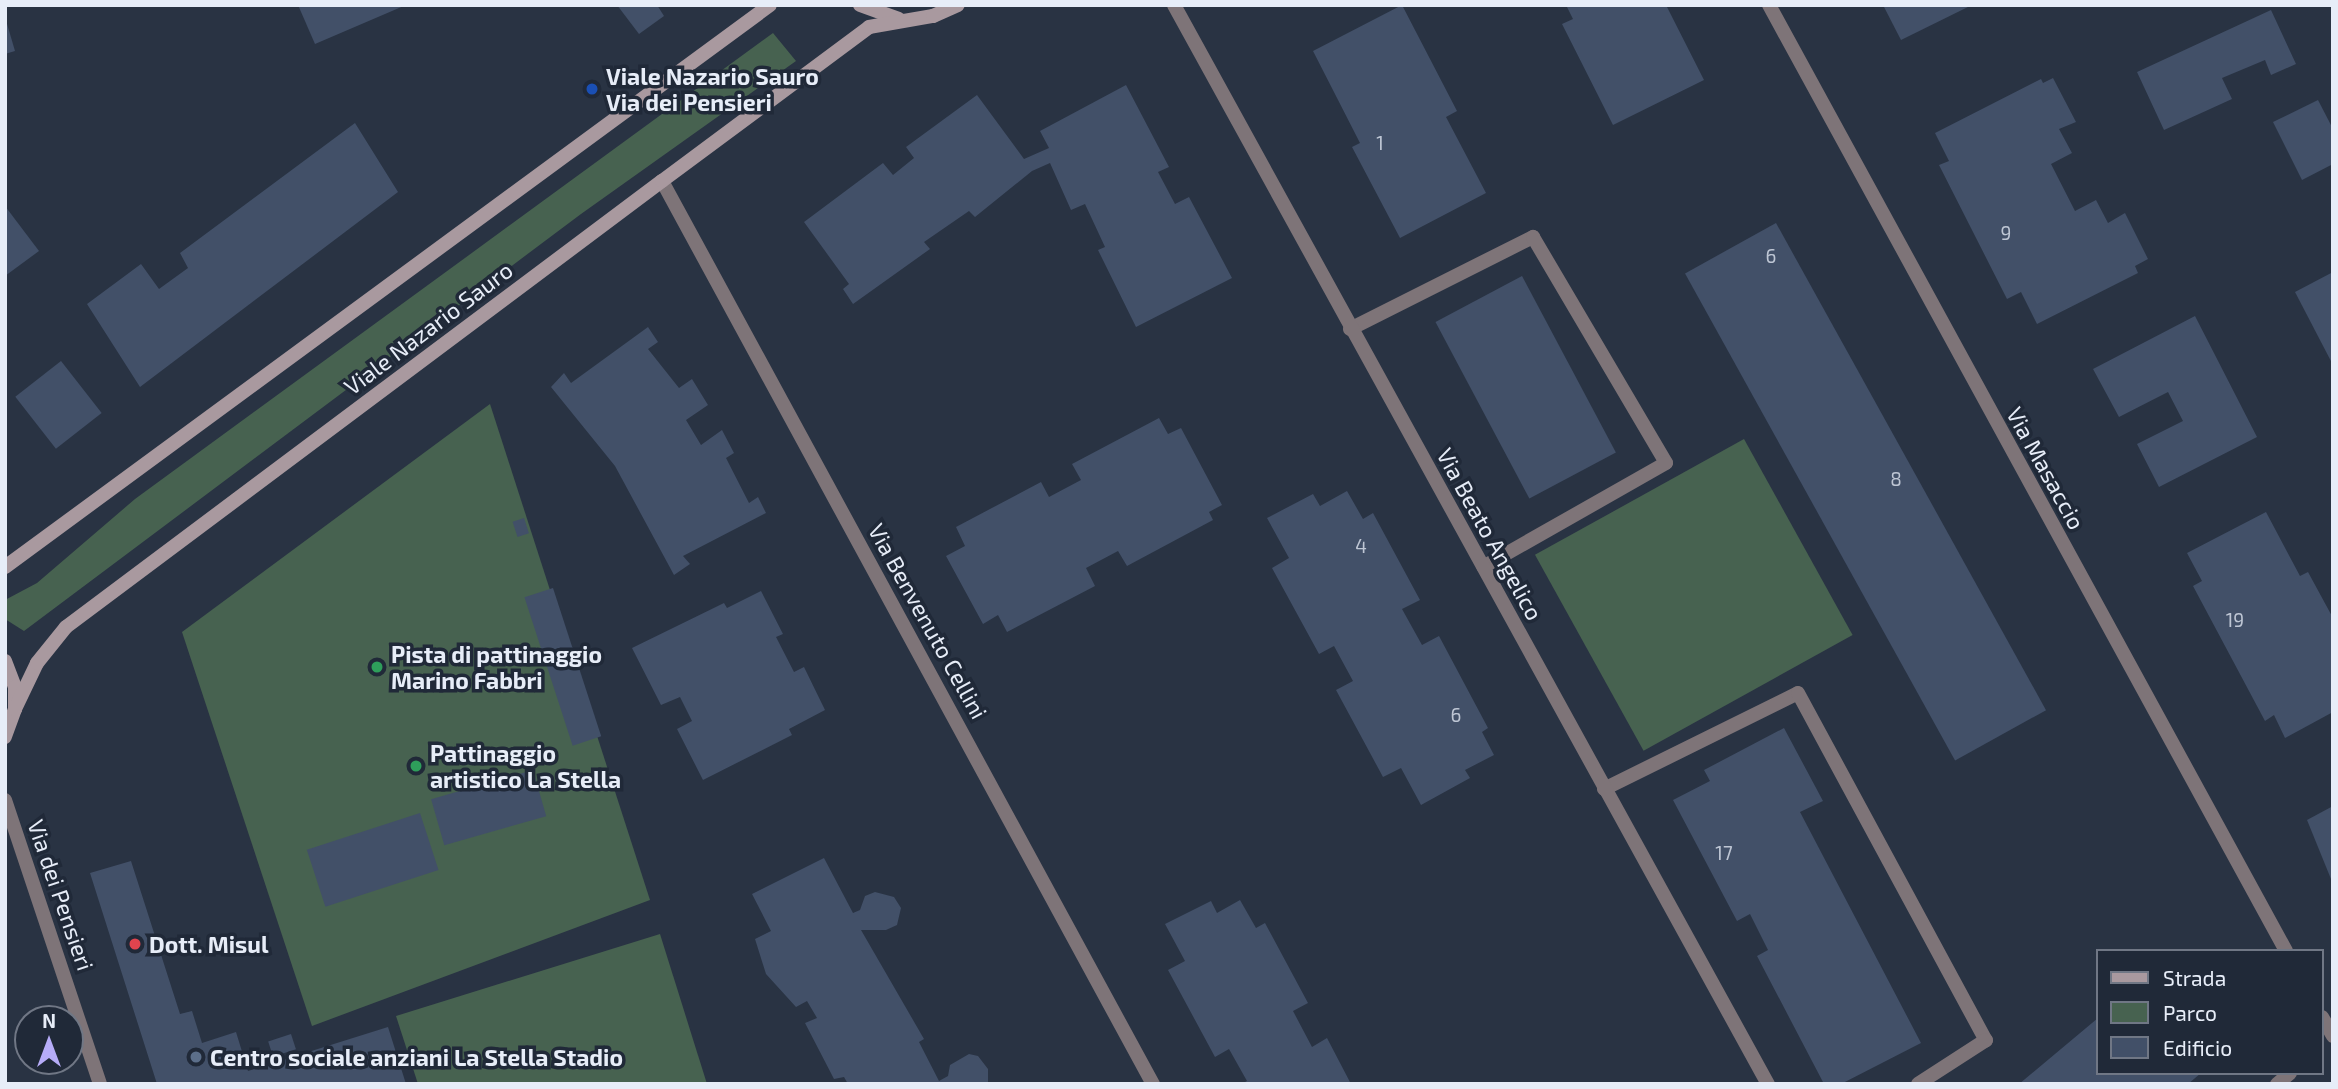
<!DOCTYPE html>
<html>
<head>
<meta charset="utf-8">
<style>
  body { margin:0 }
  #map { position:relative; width:2338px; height:1089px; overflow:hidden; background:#293343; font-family:"Exo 2",sans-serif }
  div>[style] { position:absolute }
  .green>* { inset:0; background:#476250; transform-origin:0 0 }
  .building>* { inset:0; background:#425068; transform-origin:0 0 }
  .service>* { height:14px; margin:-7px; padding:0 7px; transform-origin:7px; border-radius:7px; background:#7e7478 }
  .minor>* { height:14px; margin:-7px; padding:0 7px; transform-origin:7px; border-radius:7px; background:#7e7478 }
  .secondary>* { height:14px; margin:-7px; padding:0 7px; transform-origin:7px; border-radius:7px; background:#a9999f }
  .dots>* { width:19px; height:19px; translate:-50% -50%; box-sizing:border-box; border:4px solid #202938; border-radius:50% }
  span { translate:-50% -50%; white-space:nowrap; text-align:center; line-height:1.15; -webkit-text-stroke:7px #202938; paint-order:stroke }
  .number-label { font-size:19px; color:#bec6d4 }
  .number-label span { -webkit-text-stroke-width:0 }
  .poi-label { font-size:23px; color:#e7edf8; font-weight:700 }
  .left { translate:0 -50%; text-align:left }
  .street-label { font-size:23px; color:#e7edf8 }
  .frame { position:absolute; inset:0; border:7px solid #e7edf8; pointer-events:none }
  .legend { position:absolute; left:2096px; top:949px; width:228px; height:126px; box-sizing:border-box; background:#202938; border:2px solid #707785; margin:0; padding:9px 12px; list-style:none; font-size:21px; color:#e7edf8 }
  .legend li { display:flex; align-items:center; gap:14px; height:35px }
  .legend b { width:35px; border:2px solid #707785 }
  .north { position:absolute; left:14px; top:1005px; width:70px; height:70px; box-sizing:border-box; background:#202938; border:2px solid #707785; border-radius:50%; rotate:0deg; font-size:19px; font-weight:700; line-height:28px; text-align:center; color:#e7edf8 }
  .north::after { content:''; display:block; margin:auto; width:24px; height:32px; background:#b6acf8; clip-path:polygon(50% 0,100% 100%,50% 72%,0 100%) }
</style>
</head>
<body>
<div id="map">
  <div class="green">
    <div style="clip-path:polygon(773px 33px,796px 61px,581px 214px,24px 631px,5px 619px,5px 600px,37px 583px,135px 499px)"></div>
    <div style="clip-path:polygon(490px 404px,650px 900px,312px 1026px,182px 632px)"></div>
    <div style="left:1744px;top:439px;width:224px;height:239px;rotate:61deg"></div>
    <div style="clip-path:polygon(660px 934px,707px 1084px,418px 1084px,396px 1016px)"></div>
  </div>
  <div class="building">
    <div style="clip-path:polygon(298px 5px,406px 5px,315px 44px)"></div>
    <div style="clip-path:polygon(617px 5px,657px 5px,664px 16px,639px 34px)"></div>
    <div style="clip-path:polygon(1402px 5px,1457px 111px,1446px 117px,1486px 193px,1400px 238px,1352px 147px,1360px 143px,1313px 51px)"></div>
    <div style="clip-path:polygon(1566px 5px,1666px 5px,1704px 80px,1613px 125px,1562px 24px,1573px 19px)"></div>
    <div style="clip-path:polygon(1883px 5px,1972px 5px,1901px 40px)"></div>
    <div style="clip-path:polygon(2271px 10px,2296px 64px,2271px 75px,2265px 60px,2222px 78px,2232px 99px,2164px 130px,2137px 72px)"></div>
    <div style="clip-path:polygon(5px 17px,15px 51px,5px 54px)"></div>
    <div style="clip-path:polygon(2053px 78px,2076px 122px,2059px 129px,2072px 153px,2051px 164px,2075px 211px,2096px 200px,2108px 223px,2125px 213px,2148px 259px,2135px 266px,2138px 273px,2037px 324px,2021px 292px,2007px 299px,1939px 165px,1949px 161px,1935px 133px,2041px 79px,2043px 83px)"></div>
    <div style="clip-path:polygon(1126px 85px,1169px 167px,1158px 172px,1175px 204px,1189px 197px,1232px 278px,1136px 327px,1098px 250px,1105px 247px,1085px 204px,1071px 210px,1050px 163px,1032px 171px,975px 217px,969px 211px,924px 242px,930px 249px,853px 304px,843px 289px,849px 284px,804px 222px,883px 163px,893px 175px,914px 158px,906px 147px,977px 95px,1024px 159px,1049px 148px,1040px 131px)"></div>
    <div style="clip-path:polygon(2318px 100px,2333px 129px,2333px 164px,2302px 180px,2273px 122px)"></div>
    <div style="clip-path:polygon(355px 123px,398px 192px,140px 387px,87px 304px,141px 264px,159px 289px,188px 268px,180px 253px)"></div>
    <div style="clip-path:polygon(5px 206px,39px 251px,5px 276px)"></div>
    <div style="left:1776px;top:223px;width:557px;height:104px;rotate:61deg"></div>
    <div style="clip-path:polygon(2333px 272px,2333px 365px,2295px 292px)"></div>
    <div style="left:1522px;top:276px;width:200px;height:98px;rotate:62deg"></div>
    <div style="clip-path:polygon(2195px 316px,2257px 437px,2159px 487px,2137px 444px,2183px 421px,2168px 392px,2119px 417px,2093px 369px)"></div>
    <div style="clip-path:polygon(648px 327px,658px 342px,648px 349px,679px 388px,692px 379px,708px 405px,686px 420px,701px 445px,722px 430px,734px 453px,726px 458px,749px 503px,758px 497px,766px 513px,683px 556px,690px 564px,674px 575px,615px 466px,551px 387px,564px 373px,571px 383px)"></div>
    <div style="left:61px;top:361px;width:66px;height:58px;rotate:52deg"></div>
    <div style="clip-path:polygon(1159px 418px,1168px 434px,1181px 428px,1222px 505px,1209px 512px,1213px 520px,1127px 566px,1118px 551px,1086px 568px,1095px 586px,1007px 632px,998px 615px,983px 624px,946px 556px,965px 546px,956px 527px,1041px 482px,1049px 497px,1081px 480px,1072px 464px)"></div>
    <div style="clip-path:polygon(1347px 491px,1363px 519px,1373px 513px,1420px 600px,1402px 609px,1422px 645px,1439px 636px,1488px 728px,1482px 732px,1494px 755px,1465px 770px,1470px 778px,1421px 805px,1401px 768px,1383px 777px,1336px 690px,1353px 681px,1334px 646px,1319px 654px,1272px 568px,1289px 558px,1267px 518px,1313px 494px,1320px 506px)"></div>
    <div style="clip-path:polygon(2266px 512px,2300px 576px,2308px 572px,2333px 618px,2333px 712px,2285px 738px,2274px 715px,2265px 721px,2193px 586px,2202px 581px,2187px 553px)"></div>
    <div style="left:524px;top:518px;width:16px;height:12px;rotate:72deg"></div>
    <div style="left:553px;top:588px;width:156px;height:30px;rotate:72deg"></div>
    <div style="clip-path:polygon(761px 591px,783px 634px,776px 637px,794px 672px,804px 667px,825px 710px,789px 729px,792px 735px,703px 780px,677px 729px,692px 721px,680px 697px,661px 705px,632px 648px,724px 603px,727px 608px)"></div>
    <div style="clip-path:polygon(1784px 728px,1823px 801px,1800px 812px,1921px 1043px,1841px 1084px,1824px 1084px,1757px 956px,1768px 950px,1750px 914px,1737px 921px,1673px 800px,1710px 781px,1704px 770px)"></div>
    <div style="left:533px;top:770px;width:48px;height:106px;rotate:74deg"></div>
    <div style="clip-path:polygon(2333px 806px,2333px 884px,2307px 820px)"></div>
    <div style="left:420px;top:813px;width:60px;height:119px;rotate:72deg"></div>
    <div style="clip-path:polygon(824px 858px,853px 913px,860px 910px,865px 896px,875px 892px,894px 897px,901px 908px,897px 925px,886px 930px,861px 930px,924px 1039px,919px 1042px,939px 1081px,948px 1076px,950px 1065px,969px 1054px,978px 1056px,988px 1069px,988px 1084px,848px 1084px,844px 1077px,834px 1079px,805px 1023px,817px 1018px,807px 1001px,796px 1007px,766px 974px,755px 939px,771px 931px,752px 894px)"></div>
    <div style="clip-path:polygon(131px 861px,180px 1014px,192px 1011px,202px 1043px,236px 1032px,248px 1071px,388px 1027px,406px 1084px,157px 1084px,90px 873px)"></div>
    <div style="clip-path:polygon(1240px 900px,1256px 928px,1265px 923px,1308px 1003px,1293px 1011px,1312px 1047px,1327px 1038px,1351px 1084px,1241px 1084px,1247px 1081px,1229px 1049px,1215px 1057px,1168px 970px,1185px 961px,1165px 924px,1211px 901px,1217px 913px)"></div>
    <div style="clip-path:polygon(2098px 1018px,2098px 1073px,2201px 1073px,2188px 1084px,2019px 1084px)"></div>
    <div style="left:291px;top:1034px;width:16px;height:24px;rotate:72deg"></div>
  </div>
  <div class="service">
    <div style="left:1350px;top:329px;width:205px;rotate:-26.7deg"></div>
    <div style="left:1533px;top:237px;width:262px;rotate:59.5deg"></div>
    <div style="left:1666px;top:463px;width:210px;rotate:150.4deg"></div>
    <div style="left:1604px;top:789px;width:216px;rotate:-26.3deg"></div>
    <div style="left:1798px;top:693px;width:395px;rotate:61.6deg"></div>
    <div style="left:1986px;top:1040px;width:81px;rotate:147.1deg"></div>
  </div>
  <div class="minor">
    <div style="left:1174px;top:5px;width:1232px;rotate:61.17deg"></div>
    <div style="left:1769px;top:5px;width:1078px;rotate:61.34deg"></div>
    <div style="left:662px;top:181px;width:1028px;rotate:61.47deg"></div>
    <div style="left:5px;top:800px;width:299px;rotate:71.5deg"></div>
    <div style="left:2322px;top:1017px;width:22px;rotate:60deg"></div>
    <div style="left:2277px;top:1084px;width:17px;rotate:-40deg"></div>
  </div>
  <div class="secondary">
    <div style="left:860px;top:5px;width:41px;rotate:19.7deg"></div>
    <div style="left:5px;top:567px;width:949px;rotate:-36.3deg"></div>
    <div style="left:5px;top:661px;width:28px;rotate:69deg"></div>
    <div style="left:15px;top:687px;width:22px;rotate:90deg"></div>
    <div style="left:15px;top:709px;width:30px;rotate:110deg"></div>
    <div style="left:15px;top:709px;width:51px;rotate:-64.4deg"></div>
    <div style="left:37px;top:663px;width:46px;rotate:-51.1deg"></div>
    <div style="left:66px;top:627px;width:744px;rotate:-36.81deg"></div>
    <div style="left:662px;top:181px;width:258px;rotate:-36.6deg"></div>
    <div style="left:869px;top:27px;width:65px;rotate:-9.8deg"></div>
    <div style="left:933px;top:16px;width:27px;rotate:-24deg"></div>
  </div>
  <div class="dots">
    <div style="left:592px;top:89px;background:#1a4fb4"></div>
    <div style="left:377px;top:667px;background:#2e9e5b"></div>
    <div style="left:416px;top:766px;background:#2e9e5b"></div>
    <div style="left:135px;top:944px;background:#e0444e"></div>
    <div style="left:196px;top:1057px;background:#5c6f8a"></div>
  </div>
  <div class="number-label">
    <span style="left:1380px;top:143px">1</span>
    <span style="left:2006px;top:233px">9</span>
    <span style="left:1771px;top:256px">6</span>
    <span style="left:1896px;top:479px">8</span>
    <span style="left:1361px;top:546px">4</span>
    <span style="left:2235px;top:620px">19</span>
    <span style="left:1456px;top:715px">6</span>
    <span style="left:1724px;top:853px">17</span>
  </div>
  <div class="poi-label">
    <span class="left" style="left:606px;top:89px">Viale Nazario Sauro<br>Via dei Pensieri</span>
    <span class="left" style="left:391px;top:667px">Pista di pattinaggio<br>Marino Fabbri</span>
    <span class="left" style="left:430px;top:766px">Pattinaggio<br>artistico La Stella</span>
    <span class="left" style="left:149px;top:944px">Dott. Misul</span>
    <span class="left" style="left:210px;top:1057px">Centro sociale anziani La Stella Stadio</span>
  </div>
  <div class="street-label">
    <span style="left:428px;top:328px;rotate:-37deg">Viale Nazario Sauro</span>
    <span style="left:2046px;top:468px;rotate:61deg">Via Masaccio</span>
    <span style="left:1490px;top:534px;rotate:61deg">Via Beato Angelico</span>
    <span style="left:928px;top:621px;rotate:61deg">Via Benvenuto Cellini</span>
    <span style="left:61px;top:895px;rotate:71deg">Via dei Pensieri</span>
  </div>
  <div class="frame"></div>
  <ul class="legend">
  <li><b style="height:9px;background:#a9999f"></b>Strada</li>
  <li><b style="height:19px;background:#476250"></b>Parco</li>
  <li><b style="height:19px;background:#425068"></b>Edificio</li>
  </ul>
  <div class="north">N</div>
</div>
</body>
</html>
